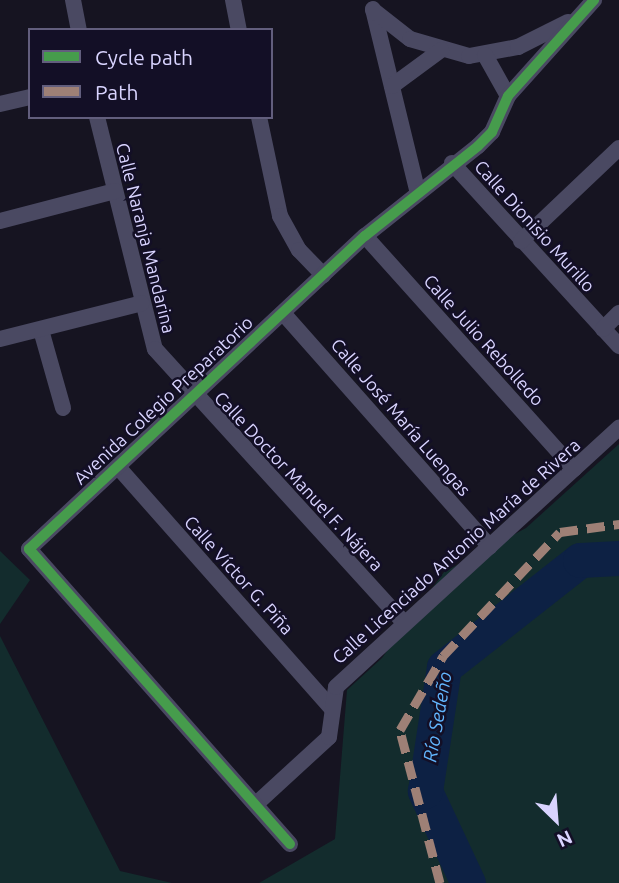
<!DOCTYPE html>
<html>
<head>
<meta charset="utf-8">
<style>
  body { margin:0 }
  #map { position:relative; width:619px; height:883px; overflow:hidden; background:#161421; font-family:Ubuntu,sans-serif }
  div>[style] { position:absolute }
  .green>* { inset:0; background:#132c2d }
  .river>* { height:35px; margin:-17.5px; padding:0 17.5px; transform-origin:17.5px; border-radius:17.5px; background:#0d2144 }
  .street>* { height:16px; margin:-8px; padding:0 8px; transform-origin:8px; border-radius:8px; background:#4a4962 }
  .quiet>* { height:9px; margin-top:-4.5px; transform-origin:0; background:repeating-linear-gradient(90deg,#9e8076 0 18px,transparent 0 27px) }
  .cycleway>* { height:10px; margin:-5px; padding:0 5px; transform-origin:5px; border-radius:5px; background:#469c4c }
  span { translate:-50% -50%; white-space:nowrap; text-align:center; line-height:1.15; -webkit-text-stroke:5px #130f26; paint-order:stroke }
  .street-label { font-size:18px; color:#d9d4ff }
  .water-label { font-size:19px; color:#62b6ff; font-style:italic }
  .legend { position:absolute; left:28px; top:28px; width:245px; height:91px; box-sizing:border-box; background:#130f26; border:2px solid #625e7d; margin:0; padding:9px 12px; list-style:none; font-size:21px; color:#d9d4ff }
  .legend li { display:flex; align-items:center; gap:14px; height:35px }
  .legend b { width:35px; border:2px solid #625e7d }
  .north { position:absolute; left:521px; top:785px; width:70px; height:70px; -webkit-text-stroke:5px #130f26; paint-order:stroke; rotate:155deg; font-size:19px; font-weight:700; line-height:28px; text-align:center; color:#d9d4ff }
  .north::after { content:''; display:block; margin:auto; width:24px; height:32px; background:#d9d4ff; clip-path:polygon(50% 0,100% 100%,50% 72%,0 100%) }
</style>
</head>
<body>
<div id="map">
  <div class="green">
    <div style="clip-path:polygon(619px 444px,619px 883px,259px 883px,335px 839px,347px 690px,382px 658px,444px 572px,526px 528px)"></div>
    <div style="clip-path:polygon(0 551px,30px 580px,0 624px)"></div>
    <div style="clip-path:polygon(0 636px,120px 871px,172px 883px,0 883px)"></div>
  </div>
  <div class="river">
    <div style="left:468px;top:883px;width:102px;rotate:-115.1deg"></div>
    <div style="left:425px;top:791px;width:125px;rotate:-81.3deg"></div>
    <div style="left:444px;top:667px;width:173px;rotate:-38.2deg"></div>
    <div style="left:580px;top:560px;width:39px;rotate:-3deg"></div>
  </div>
  <div class="street">
    <div style="left:73px;top:0;width:31px;rotate:79deg"></div>
    <div style="left:233px;top:0;width:31px;rotate:79deg"></div>
    <div style="left:373px;top:9px;width:185px;rotate:76.3deg"></div>
    <div style="left:373px;top:10px;width:47px;rotate:38.1deg"></div>
    <div style="left:410px;top:39px;width:61px;rotate:16.1deg"></div>
    <div style="left:469px;top:56px;width:50px;rotate:-10.4deg"></div>
    <div style="left:518px;top:47px;width:56px;rotate:-26.6deg"></div>
    <div style="left:485px;top:55px;width:47px;rotate:60.7deg"></div>
    <div style="left:392px;top:86px;width:61px;rotate:-36.3deg"></div>
    <div style="left:0;top:104px;width:31px;rotate:-13deg"></div>
    <div style="left:97px;top:117px;width:239px;rotate:76deg"></div>
    <div style="left:155px;top:349px;width:370px;rotate:47.7deg"></div>
    <div style="left:259px;top:117px;width:101px;rotate:78deg"></div>
    <div style="left:280px;top:216px;width:39px;rotate:61deg"></div>
    <div style="left:299px;top:250px;width:35px;rotate:46deg"></div>
    <div style="left:452px;top:163px;width:248px;rotate:47.6deg"></div>
    <div style="left:0;top:221px;width:119px;rotate:-14.6deg"></div>
    <div style="left:365px;top:236px;width:313px;rotate:48.1deg"></div>
    <div style="left:521px;top:241px;width:135px;rotate:-43.5deg"></div>
    <div style="left:283px;top:313px;width:312px;rotate:48.5deg"></div>
    <div style="left:603px;top:329px;width:23px;rotate:-45deg"></div>
    <div style="left:41px;top:330px;width:81px;rotate:74.2deg"></div>
    <div style="left:0;top:339px;width:146px;rotate:-14.2deg"></div>
    <div style="left:118px;top:467px;width:323px;rotate:48.5deg"></div>
    <div style="left:256px;top:804px;width:99px;rotate:-42.5deg"></div>
    <div style="left:329px;top:737px;width:50px;rotate:-82deg"></div>
    <div style="left:336px;top:687px;width:384px;rotate:-42.5deg"></div>
    <div style="left:290px;top:844px;width:394px;rotate:-131.5deg"></div>
    <div style="left:29px;top:549px;width:459px;rotate:-43deg"></div>
    <div style="left:365px;top:236px;width:144px;rotate:-38.5deg"></div>
    <div style="left:478px;top:146px;width:20px;rotate:-45deg"></div>
    <div style="left:492px;top:132px;width:39px;rotate:-66deg"></div>
    <div style="left:508px;top:96px;width:129px;rotate:-48.1deg"></div>
  </div>
  <div class="quiet">
    <div style="left:440px;top:883px;width:158px;rotate:-104.7deg"></div>
    <div style="left:400px;top:730px;width:86px;rotate:-59.8deg"></div>
    <div style="left:443px;top:656px;width:170px;rotate:-46.7deg"></div>
    <div style="left:560px;top:532px;width:60px;rotate:-7.7deg"></div>
  </div>
  <div class="cycleway">
    <div style="left:290px;top:844px;width:394px;rotate:-131.5deg"></div>
    <div style="left:29px;top:549px;width:459px;rotate:-43deg"></div>
    <div style="left:365px;top:236px;width:144px;rotate:-38.5deg"></div>
    <div style="left:478px;top:146px;width:20px;rotate:-45deg"></div>
    <div style="left:492px;top:132px;width:39px;rotate:-66deg"></div>
    <div style="left:508px;top:96px;width:129px;rotate:-48.1deg"></div>
  </div>
  <div class="street-label">
    <span style="left:535px;top:226px;rotate:48deg">Calle Dionisio Murillo</span>
    <span style="left:146px;top:238px;rotate:76deg">Calle Naranja Mandarina</span>
    <span style="left:484px;top:340px;rotate:48deg">Calle Julio Rebolledo</span>
    <span style="left:163px;top:400px;rotate:-43deg">Avenida Colegio Preparatorio</span>
    <span style="left:401px;top:417px;rotate:49deg">Calle José María Luengas</span>
    <span style="left:299px;top:481px;rotate:47deg">Calle Doctor Manuel F. Nájera</span>
    <span style="left:456px;top:551px;rotate:-42deg">Calle Licenciado Antonio María de Rivera</span>
    <span style="left:239px;top:575px;rotate:48deg">Calle Víctor G. Piña</span>
  </div>
  <div class="water-label">
    <span style="left:438px;top:717px;rotate:-80deg">Río Sedeño</span>
  </div>
  <ul class="legend">
  <li><b style="height:9px;background:#469c4c"></b>Cycle path</li>
  <li><b style="height:9px;background:#9e8076"></b>Path</li>
  </ul>
  <div class="north">N</div>
</div>
</body>
</html>
